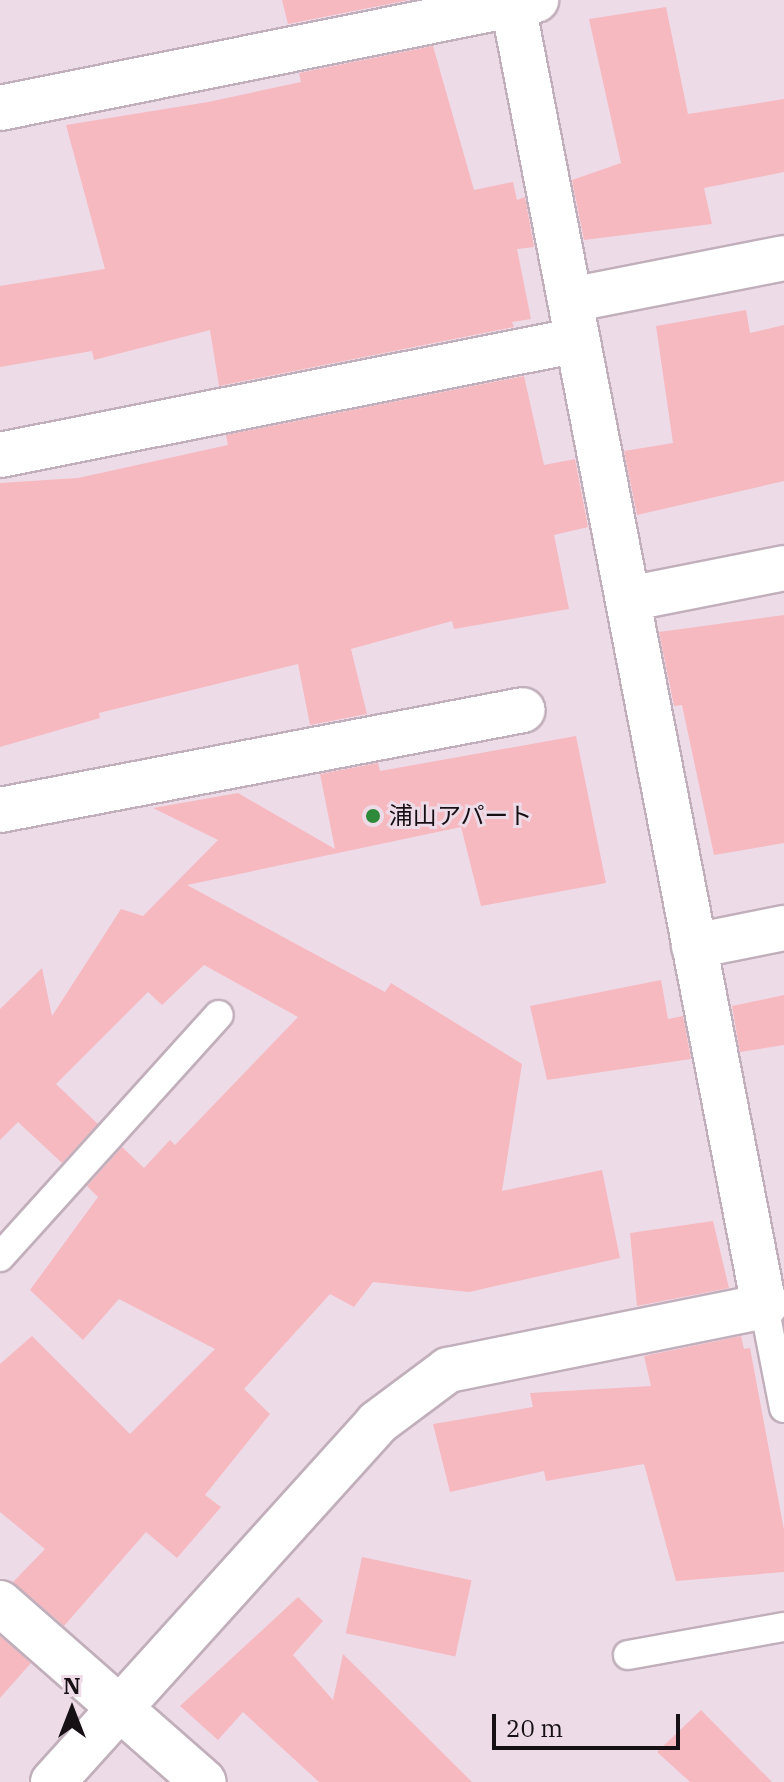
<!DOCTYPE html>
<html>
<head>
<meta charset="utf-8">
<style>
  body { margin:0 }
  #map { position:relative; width:784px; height:1782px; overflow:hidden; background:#eedbe8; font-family:"IBM Plex Serif","Noto Sans JP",serif }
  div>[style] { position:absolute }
  .building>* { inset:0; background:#f6b9c0; transform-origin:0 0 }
  .roads { filter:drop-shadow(2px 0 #c1afbb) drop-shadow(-2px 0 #c1afbb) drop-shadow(0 2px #c1afbb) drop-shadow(0 -2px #c1afbb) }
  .lane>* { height:28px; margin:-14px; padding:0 14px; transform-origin:14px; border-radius:14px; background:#fff }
  .street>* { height:44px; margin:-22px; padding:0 22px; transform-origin:22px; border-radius:22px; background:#fff }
  .dots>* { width:22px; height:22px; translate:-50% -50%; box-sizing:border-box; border:4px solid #eedbe8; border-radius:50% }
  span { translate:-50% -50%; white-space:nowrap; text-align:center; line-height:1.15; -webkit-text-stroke:6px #eedbe8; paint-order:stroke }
  .poi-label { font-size:24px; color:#161014 }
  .left { translate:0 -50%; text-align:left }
  .north { position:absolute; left:32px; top:1670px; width:80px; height:80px; -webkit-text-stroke:6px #eedbe8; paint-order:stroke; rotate:0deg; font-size:22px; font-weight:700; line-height:32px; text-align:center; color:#161014 }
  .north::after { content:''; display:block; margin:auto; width:28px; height:36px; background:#161014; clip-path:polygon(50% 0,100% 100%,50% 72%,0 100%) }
  .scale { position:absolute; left:492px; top:1714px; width:188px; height:36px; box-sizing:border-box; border:4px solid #161014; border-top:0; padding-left:10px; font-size:24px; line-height:28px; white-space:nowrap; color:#161014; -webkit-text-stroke:6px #eedbe8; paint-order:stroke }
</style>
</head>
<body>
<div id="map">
  <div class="building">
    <div style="clip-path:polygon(282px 0,409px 0,288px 24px)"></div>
    <div style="clip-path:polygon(666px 7px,688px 114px,784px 99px,784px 172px,704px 188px,712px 224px,584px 240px,572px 180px,621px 163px,589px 19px)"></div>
    <div style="clip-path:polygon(433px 46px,474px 190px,513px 182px,517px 200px,525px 197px,534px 247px,517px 249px,531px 319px,512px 322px,514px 327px,219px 386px,210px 330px,94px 360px,92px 351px,0 367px,0 286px,105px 269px,66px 125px,208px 102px,301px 82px,299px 73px)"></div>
    <div style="clip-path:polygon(746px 310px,750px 333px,784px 325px,784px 481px,637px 515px,624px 451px,673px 443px,656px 326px)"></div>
    <div style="clip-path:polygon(524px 376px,544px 465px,575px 459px,588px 527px,554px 535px,569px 609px,454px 629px,452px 621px,351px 649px,367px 714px,310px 725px,298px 664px,99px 713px,100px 718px,0 747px,0 483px,78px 478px,228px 445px,226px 435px)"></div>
    <div style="clip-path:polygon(784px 615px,784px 843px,714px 855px,682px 705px,674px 706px,659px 632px)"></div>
    <div style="clip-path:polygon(576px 736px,606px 883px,481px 906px,461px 827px,187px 885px,385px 992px,391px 983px,522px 1064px,502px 1191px,602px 1170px,620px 1258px,469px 1292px,373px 1282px,354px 1307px,330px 1294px,244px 1389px,270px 1414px,205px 1495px,221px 1507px,177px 1558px,146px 1532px,64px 1626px,13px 1582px,45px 1549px,0 1512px,0 1364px,32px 1336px,130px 1434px,215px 1349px,119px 1299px,83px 1340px,30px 1290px,98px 1197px,87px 1186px,122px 1147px,144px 1168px,170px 1140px,175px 1145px,298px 1017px,204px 965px,162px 1005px,148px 992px,56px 1084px,98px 1124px,62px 1163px,18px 1122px,0 1140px,0 1009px,42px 968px,52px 1016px,121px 909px,143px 916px,218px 840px,153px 808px,238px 793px,335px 849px,320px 774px,378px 763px,380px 771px)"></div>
    <div style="clip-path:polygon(661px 980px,668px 1019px,683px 1016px,691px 1059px,547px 1080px,530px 1006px)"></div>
    <div style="clip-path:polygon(784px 995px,784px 1045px,740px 1052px,732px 1006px)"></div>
    <div style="clip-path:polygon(713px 1221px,729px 1288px,637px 1306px,630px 1233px)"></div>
    <div style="clip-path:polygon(741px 1336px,744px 1349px,750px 1348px,784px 1530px,784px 1572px,676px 1581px,644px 1464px,546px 1481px,544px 1471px,450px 1492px,433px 1424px,533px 1407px,530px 1393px,651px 1386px,644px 1356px)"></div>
    <div style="left:362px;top:1557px;width:112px;height:78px;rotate:12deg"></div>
    <div style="clip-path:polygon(298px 1597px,323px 1621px,293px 1655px,333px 1700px,343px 1654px,472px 1782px,319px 1782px,243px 1712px,218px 1740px,180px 1706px)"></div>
    <div style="clip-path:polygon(0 1636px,31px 1663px,0 1698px)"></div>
    <div style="clip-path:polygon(701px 1710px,772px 1782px,690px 1782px,657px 1752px)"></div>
  </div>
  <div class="roads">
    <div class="lane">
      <div style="left:0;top:1257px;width:326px;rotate:-47.9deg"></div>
      <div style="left:779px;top:1303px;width:15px;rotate:169deg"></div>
      <div style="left:764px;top:1306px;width:104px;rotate:78.9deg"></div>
      <div style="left:628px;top:1655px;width:158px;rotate:-10.2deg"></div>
    </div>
    <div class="street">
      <div style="left:0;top:108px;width:547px;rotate:-11.39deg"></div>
      <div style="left:570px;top:300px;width:218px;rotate:-11.1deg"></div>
      <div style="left:0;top:455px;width:589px;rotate:-11.25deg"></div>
      <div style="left:628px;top:599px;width:159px;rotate:-11.2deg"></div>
      <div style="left:0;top:810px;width:532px;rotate:-10.82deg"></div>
      <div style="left:694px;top:946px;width:92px;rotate:-11.3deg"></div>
      <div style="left:0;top:1603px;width:271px;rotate:41.3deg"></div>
      <div style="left:53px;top:1782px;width:484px;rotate:-47.9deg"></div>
      <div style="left:377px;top:1423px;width:89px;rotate:-36.7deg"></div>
      <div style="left:448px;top:1370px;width:322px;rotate:-11.4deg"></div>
      <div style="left:764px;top:1306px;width:1330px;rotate:-100.92deg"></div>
    </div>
  </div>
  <div class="dots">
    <div style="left:373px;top:816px;background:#2e8939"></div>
  </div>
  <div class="poi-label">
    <span class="left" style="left:389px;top:816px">浦山アパート</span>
  </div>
  <div class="north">N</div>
  <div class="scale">20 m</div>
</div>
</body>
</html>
